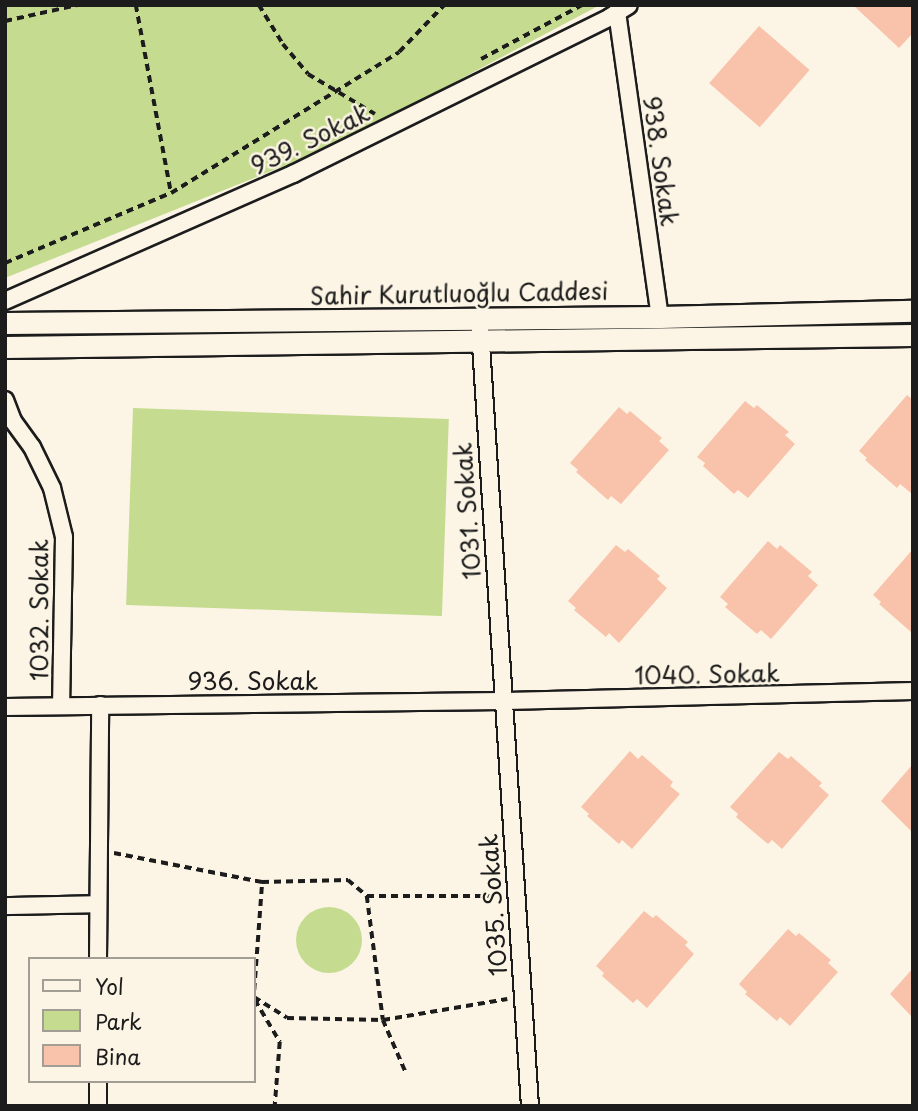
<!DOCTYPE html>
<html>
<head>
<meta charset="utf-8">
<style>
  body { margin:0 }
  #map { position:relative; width:918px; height:1111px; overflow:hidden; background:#fcf5e5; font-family:"Playpen Sans",sans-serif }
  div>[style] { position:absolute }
  .green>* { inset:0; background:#c5db90; transform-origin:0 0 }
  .round { border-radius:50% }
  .building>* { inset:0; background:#f9c3ab; transform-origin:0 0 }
  .path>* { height:3.5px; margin-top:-1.75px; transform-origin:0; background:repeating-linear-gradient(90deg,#1c1c1c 0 7px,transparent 0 12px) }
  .roads { filter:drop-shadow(2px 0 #1c1c1c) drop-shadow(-2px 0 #1c1c1c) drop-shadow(0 2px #1c1c1c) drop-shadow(0 -2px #1c1c1c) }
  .minor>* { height:16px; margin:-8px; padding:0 8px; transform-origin:8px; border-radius:8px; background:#fcf5e5 }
  .tertiary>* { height:21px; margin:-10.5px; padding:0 10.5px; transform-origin:10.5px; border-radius:10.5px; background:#fcf5e5 }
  span { translate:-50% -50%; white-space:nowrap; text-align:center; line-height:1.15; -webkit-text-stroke:5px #fcf5e5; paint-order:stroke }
  .street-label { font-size:24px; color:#1c1c1c }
  .frame { position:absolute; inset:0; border:7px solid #1c1c1c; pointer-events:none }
  .legend { position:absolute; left:28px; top:957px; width:228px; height:126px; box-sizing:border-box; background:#fcf5e5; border:2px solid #a29e95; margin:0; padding:9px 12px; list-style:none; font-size:21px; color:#1c1c1c }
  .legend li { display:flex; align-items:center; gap:14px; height:35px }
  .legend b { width:35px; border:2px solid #a29e95 }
</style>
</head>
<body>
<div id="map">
  <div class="green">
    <div style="clip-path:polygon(5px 5px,600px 5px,334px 146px,5px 278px)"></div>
    <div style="left:133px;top:408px;width:316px;height:197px;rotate:2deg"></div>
    <div class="round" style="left:296px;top:907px;width:66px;height:66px"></div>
  </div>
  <div class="building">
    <div style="clip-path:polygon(853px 5px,913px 5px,913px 33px,899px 48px)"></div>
    <div style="left:759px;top:26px;width:67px;height:76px;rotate:41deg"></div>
    <div style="clip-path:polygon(907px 395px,913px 400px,911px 493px,900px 484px,897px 488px,865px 460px,867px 458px,859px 451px)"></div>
    <div style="clip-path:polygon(745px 401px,754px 408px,757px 405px,789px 432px,785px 435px,795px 444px,748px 498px,738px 490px,734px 494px,703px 466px,705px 463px,697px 457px)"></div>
    <div style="clip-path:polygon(619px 407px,627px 414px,630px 411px,662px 438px,659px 441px,669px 450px,621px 504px,611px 496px,608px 500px,576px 472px,578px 470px,570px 463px)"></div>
    <div style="clip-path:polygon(768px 541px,777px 549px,780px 545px,812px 572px,808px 576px,818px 585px,771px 639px,761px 630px,757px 634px,725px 607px,728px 604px,720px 597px)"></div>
    <div style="clip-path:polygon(616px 545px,625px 552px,628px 549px,660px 576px,657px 579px,667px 588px,619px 643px,609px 633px,606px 637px,574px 610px,576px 608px,568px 601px)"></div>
    <div style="clip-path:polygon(913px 549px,913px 630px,911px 632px,879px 604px,881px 602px,873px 595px)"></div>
    <div style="clip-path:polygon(630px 751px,638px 759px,642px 755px,673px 782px,670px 786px,680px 794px,632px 849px,622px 840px,619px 844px,587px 816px,589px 814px,581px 807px)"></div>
    <div style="clip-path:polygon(779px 752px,788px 759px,791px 756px,822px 783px,819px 786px,829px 795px,782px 849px,772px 840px,768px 844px,736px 817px,738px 814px,730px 807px)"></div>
    <div style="clip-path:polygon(913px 764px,913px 833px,881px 801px)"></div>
    <div style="clip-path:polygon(644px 911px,653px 918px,656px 915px,688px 942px,685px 945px,694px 954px,647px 1008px,637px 999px,633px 1003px,602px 976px,604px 973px,596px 966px)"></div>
    <div style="clip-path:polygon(788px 929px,796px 936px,799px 933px,831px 960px,828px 963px,838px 972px,790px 1026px,780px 1017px,777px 1021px,745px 994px,747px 992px,739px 984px)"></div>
    <div style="clip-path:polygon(913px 968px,913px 1018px,890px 994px)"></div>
  </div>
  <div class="path">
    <div style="left:136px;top:5px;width:190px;rotate:79.4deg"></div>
    <div style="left:259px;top:5px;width:46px;rotate:58.4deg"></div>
    <div style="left:283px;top:44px;width:39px;rotate:50deg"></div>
    <div style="left:308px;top:74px;width:78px;rotate:30.8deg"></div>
    <div style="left:5px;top:21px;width:75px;rotate:-12.4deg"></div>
    <div style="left:481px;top:59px;width:115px;rotate:-28.1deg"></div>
    <div style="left:5px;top:263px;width:180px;rotate:-22.9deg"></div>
    <div style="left:171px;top:193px;width:268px;rotate:-31.7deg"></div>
    <div style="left:399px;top:52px;width:65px;rotate:-46.2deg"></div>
    <div style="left:114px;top:853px;width:151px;rotate:11.1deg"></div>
    <div style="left:262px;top:882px;width:86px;rotate:-1.3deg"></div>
    <div style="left:348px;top:880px;width:25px;rotate:40deg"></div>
    <div style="left:367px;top:896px;width:133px"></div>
    <div style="left:367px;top:896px;width:125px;rotate:82.6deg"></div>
    <div style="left:383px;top:1020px;width:58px;rotate:66.5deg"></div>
    <div style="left:254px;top:990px;width:108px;rotate:-85.8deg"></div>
    <div style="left:254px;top:997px;width:39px;rotate:32deg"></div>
    <div style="left:287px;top:1018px;width:96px;rotate:1.2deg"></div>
    <div style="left:383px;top:1020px;width:126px;rotate:-9.6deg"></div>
    <div style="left:255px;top:1000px;width:49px;rotate:59.2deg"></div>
    <div style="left:280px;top:1042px;width:64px;rotate:94.5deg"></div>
  </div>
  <div class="roads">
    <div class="minor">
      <div style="left:617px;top:12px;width:308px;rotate:82deg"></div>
      <div style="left:5px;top:301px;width:315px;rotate:-23.8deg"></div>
      <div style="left:293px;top:174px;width:354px;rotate:-26.3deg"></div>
      <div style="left:610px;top:17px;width:22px;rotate:-32deg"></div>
      <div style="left:480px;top:329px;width:779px;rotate:86.32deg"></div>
      <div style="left:5px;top:400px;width:22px;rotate:69deg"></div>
      <div style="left:13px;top:421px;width:32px;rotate:54deg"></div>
      <div style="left:32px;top:447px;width:46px;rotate:64deg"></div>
      <div style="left:52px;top:488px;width:50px;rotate:76.2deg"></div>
      <div style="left:64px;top:537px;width:169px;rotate:91deg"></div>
      <div style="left:5px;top:707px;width:497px;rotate:-0.7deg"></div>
      <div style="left:502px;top:701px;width:411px;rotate:-1.4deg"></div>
      <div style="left:5px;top:906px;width:93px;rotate:-1.2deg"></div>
      <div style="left:98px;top:959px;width:254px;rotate:-89.5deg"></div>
      <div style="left:98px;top:1081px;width:25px;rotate:90deg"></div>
    </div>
    <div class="tertiary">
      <div style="left:5px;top:323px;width:655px;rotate:-0.52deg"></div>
      <div style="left:660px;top:317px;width:253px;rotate:-1.4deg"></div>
      <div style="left:5px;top:347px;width:908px;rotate:-0.76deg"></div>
    </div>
  </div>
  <div class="street-label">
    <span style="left:310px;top:139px;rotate:-26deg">939. Sokak</span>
    <span style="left:661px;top:161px;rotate:82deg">938. Sokak</span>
    <span style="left:459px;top:293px;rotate:-1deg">Sahir Kurutluoğlu Caddesi</span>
    <span style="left:467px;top:511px;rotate:-94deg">1031. Sokak</span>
    <span style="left:39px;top:610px;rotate:-90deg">1032. Sokak</span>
    <span style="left:707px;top:674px;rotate:-1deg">1040. Sokak</span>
    <span style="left:253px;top:681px">936. Sokak</span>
    <span style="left:493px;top:905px;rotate:-94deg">1035. Sokak</span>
  </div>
  <div class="frame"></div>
  <ul class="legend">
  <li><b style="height:9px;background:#fcf5e5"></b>Yol</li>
  <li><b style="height:19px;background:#c5db90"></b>Park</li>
  <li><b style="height:19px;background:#f9c3ab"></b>Bina</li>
  </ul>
</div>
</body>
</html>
